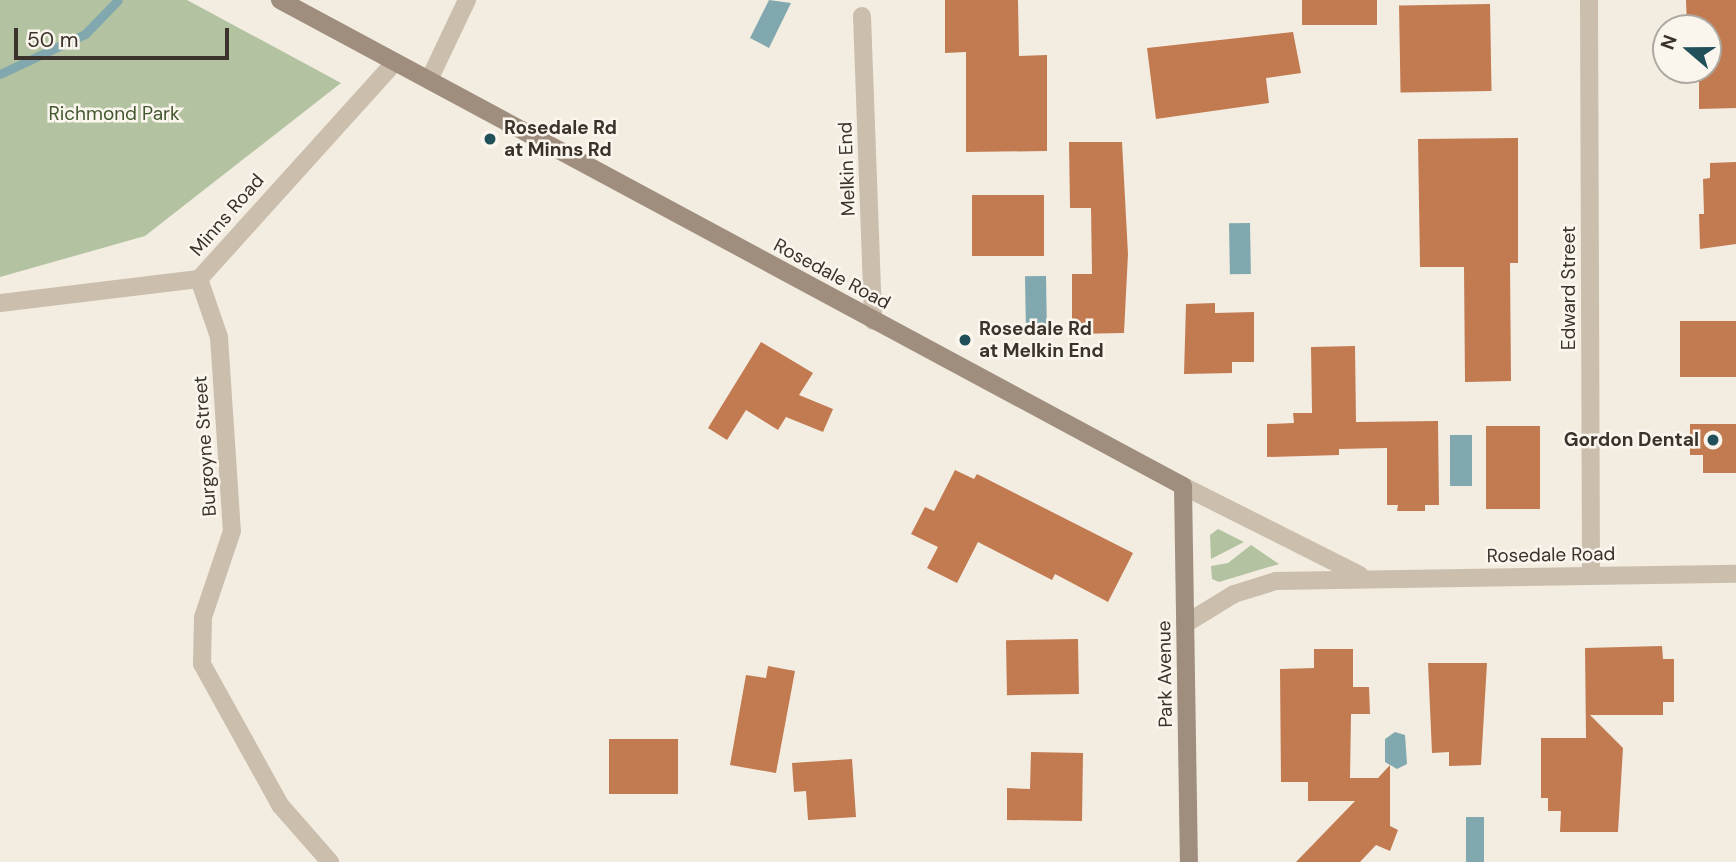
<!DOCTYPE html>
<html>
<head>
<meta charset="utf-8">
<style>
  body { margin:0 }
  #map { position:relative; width:1736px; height:862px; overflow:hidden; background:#f3ede1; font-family:"DM Sans",sans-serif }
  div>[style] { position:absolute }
  .green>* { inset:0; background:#b3c2a1 }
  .water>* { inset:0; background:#81a8af; transform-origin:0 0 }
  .stream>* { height:9px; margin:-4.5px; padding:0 4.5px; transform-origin:4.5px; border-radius:4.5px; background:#81a8af }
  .building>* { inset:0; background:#c27a51; transform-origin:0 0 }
  .street>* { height:18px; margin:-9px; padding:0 9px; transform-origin:9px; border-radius:9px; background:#cbbead }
  .secondary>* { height:18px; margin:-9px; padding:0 9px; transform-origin:9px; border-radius:9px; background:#9f8e7e }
  .dots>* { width:19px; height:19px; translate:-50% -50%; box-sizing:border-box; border:4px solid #faf6ee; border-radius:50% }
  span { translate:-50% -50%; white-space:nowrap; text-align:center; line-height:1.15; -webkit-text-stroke:5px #faf6ee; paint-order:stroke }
  .park-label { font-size:19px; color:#445730 }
  .poi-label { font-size:19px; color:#3a322b; font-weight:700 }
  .left { translate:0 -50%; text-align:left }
  .right { translate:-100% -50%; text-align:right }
  .street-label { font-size:19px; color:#3a322b }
  .north { position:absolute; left:1652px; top:14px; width:70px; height:70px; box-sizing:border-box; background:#faf6ee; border:2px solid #ada8a0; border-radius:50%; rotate:290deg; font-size:19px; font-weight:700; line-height:28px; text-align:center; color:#3a322b }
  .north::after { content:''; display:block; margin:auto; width:24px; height:32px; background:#22505a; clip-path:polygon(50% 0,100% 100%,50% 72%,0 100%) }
  .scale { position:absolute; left:14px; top:28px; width:215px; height:32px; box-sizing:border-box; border:4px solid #3a322b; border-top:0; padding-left:9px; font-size:21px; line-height:24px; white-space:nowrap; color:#3a322b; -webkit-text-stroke:5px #faf6ee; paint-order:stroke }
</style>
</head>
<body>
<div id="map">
  <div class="green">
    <div style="clip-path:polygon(0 0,187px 0,341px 83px,145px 236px,0 277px)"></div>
    <div style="clip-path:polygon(1218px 529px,1244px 542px,1211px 559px,1210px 535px)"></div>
    <div style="clip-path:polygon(1251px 545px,1279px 564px,1219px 582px,1212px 579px,1211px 566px,1228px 563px)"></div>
  </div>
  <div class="water">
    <div style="clip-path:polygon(769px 0,791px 3px,769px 48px,750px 38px)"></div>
    <div style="left:1250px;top:223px;width:51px;height:21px;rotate:89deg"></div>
    <div style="left:1046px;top:276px;width:50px;height:21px;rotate:89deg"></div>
    <div style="left:1450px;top:435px;width:22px;height:51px"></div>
    <div style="clip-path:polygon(1395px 732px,1405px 735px,1407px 764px,1397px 769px,1385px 762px,1385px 739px)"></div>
    <div style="left:1484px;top:817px;width:45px;height:18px;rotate:90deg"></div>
  </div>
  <div class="stream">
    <div style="left:0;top:74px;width:94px;rotate:-25.2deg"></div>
    <div style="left:85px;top:34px;width:47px;rotate:-45.9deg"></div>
  </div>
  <div class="building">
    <div style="clip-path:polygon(945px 0,1018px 0,1019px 56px,1047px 55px,1047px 151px,966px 152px,966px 52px,945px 53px)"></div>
    <div style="left:1302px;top:0;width:75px;height:25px"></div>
    <div style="clip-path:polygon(1686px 0,1736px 0,1736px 108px,1699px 109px,1699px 70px,1708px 70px,1708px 28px,1687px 27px)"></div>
    <div style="left:1490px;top:4px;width:87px;height:91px;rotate:89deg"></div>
    <div style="clip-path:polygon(1293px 32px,1301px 73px,1266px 78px,1269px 103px,1156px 119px,1147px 48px)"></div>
    <div style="clip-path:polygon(1518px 138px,1518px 263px,1510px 263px,1511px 381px,1465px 382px,1464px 267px,1420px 267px,1418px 139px)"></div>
    <div style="clip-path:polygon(1069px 142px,1122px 142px,1128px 254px,1124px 333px,1072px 334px,1072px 274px,1092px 274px,1091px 208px,1070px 208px)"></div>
    <div style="clip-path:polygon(1736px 162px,1736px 244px,1700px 249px,1699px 214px,1704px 214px,1703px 179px,1710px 178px,1710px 163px)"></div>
    <div style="left:1044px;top:195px;width:61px;height:72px;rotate:90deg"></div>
    <div style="clip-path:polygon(1215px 303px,1215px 313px,1254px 312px,1254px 362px,1232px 362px,1232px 373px,1184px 374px,1186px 304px)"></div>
    <div style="left:1736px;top:321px;width:56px;height:56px;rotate:90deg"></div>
    <div style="clip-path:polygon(761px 342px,813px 373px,799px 395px,833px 409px,823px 432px,786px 417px,778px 430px,746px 410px,727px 440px,708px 428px)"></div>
    <div style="clip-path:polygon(1355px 346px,1356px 422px,1438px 421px,1439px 505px,1425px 505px,1425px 511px,1397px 511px,1398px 505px,1387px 505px,1387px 448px,1339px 449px,1339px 455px,1267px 457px,1267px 424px,1294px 423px,1293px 413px,1312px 413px,1311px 347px)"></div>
    <div style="clip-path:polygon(1690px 424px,1736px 424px,1736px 473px,1703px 473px,1703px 455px,1690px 455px)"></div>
    <div style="left:1486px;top:426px;width:54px;height:83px"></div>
    <div style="clip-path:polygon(955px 470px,974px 479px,977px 474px,1133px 553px,1108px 602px,1055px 574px,1052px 580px,978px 542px,957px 583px,927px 568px,938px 547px,911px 534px,925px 507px,934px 511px)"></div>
    <div style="left:1078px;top:639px;width:55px;height:72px;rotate:89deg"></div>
    <div style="clip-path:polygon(1662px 646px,1663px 659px,1674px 659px,1674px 702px,1663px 702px,1663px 715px,1590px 715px,1623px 748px,1618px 832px,1560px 832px,1561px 811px,1548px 811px,1548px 798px,1541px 798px,1541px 738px,1586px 738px,1585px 648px)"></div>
    <div style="clip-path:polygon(1314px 649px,1353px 649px,1353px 687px,1369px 687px,1370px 714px,1351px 714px,1350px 778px,1378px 778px,1390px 765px,1390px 826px,1398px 830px,1390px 851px,1376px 845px,1360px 862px,1296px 862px,1355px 801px,1308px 801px,1308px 782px,1281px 782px,1280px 669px,1314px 668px)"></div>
    <div style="clip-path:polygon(1428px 663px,1487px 663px,1481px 765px,1449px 766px,1449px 752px,1432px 753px)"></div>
    <div style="clip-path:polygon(768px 666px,795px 671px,776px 773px,730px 765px,746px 675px,766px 678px)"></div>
    <div style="left:609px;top:739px;width:69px;height:55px"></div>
    <div style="clip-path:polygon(1031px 752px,1083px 753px,1082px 821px,1007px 820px,1007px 788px,1030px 789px)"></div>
    <div style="clip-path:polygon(852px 759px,856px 817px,808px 820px,806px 791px,794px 792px,792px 763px)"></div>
  </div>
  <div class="street">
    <div style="left:1589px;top:0;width:575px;rotate:89.8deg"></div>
    <div style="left:862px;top:16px;width:305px;rotate:87.9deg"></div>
    <div style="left:429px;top:80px;width:89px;rotate:-64.6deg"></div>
    <div style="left:199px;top:279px;width:61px;rotate:71deg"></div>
    <div style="left:219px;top:337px;width:194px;rotate:86.2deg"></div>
    <div style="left:232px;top:531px;width:91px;rotate:108.6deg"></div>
    <div style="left:203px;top:617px;width:47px;rotate:91.2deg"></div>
    <div style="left:202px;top:664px;width:161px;rotate:61deg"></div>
    <div style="left:280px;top:805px;width:76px;rotate:48.7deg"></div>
    <div style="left:0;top:303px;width:200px;rotate:-6.9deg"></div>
    <div style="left:199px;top:279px;width:291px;rotate:-47.9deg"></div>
    <div style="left:1183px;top:486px;width:198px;rotate:26.7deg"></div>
    <div style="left:1185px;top:624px;width:57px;rotate:-31.5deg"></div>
    <div style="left:1234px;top:594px;width:44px;rotate:-17.2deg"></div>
    <div style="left:1276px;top:581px;width:460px;rotate:-0.9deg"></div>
  </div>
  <div class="secondary">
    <div style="left:280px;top:0;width:1025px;rotate:28.29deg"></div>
    <div style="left:1183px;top:486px;width:376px;rotate:89.1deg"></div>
  </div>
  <div class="dots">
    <div style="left:490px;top:139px;background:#22505a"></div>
    <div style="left:965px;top:340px;background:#22505a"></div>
    <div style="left:1713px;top:440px;background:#22505a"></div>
  </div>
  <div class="park-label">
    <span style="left:114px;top:114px">Richmond Park</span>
  </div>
  <div class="poi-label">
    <span class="left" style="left:504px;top:139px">Rosedale Rd<br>at Minns Rd</span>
    <span class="left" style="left:979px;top:340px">Rosedale Rd<br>at Melkin End</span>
    <span class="right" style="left:1699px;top:440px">Gordon Dental</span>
  </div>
  <div class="street-label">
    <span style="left:847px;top:169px;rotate:-92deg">Melkin End</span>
    <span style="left:227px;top:215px;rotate:-49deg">Minns Road</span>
    <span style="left:832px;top:274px;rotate:28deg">Rosedale Road</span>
    <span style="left:1569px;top:288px;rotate:-90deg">Edward Street</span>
    <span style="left:205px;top:446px;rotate:-94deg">Burgoyne Street</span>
    <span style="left:1551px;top:555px;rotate:-1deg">Rosedale Road</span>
    <span style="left:1165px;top:674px;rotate:-91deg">Park Avenue</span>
  </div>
  <div class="north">N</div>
  <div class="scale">50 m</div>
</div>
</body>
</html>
